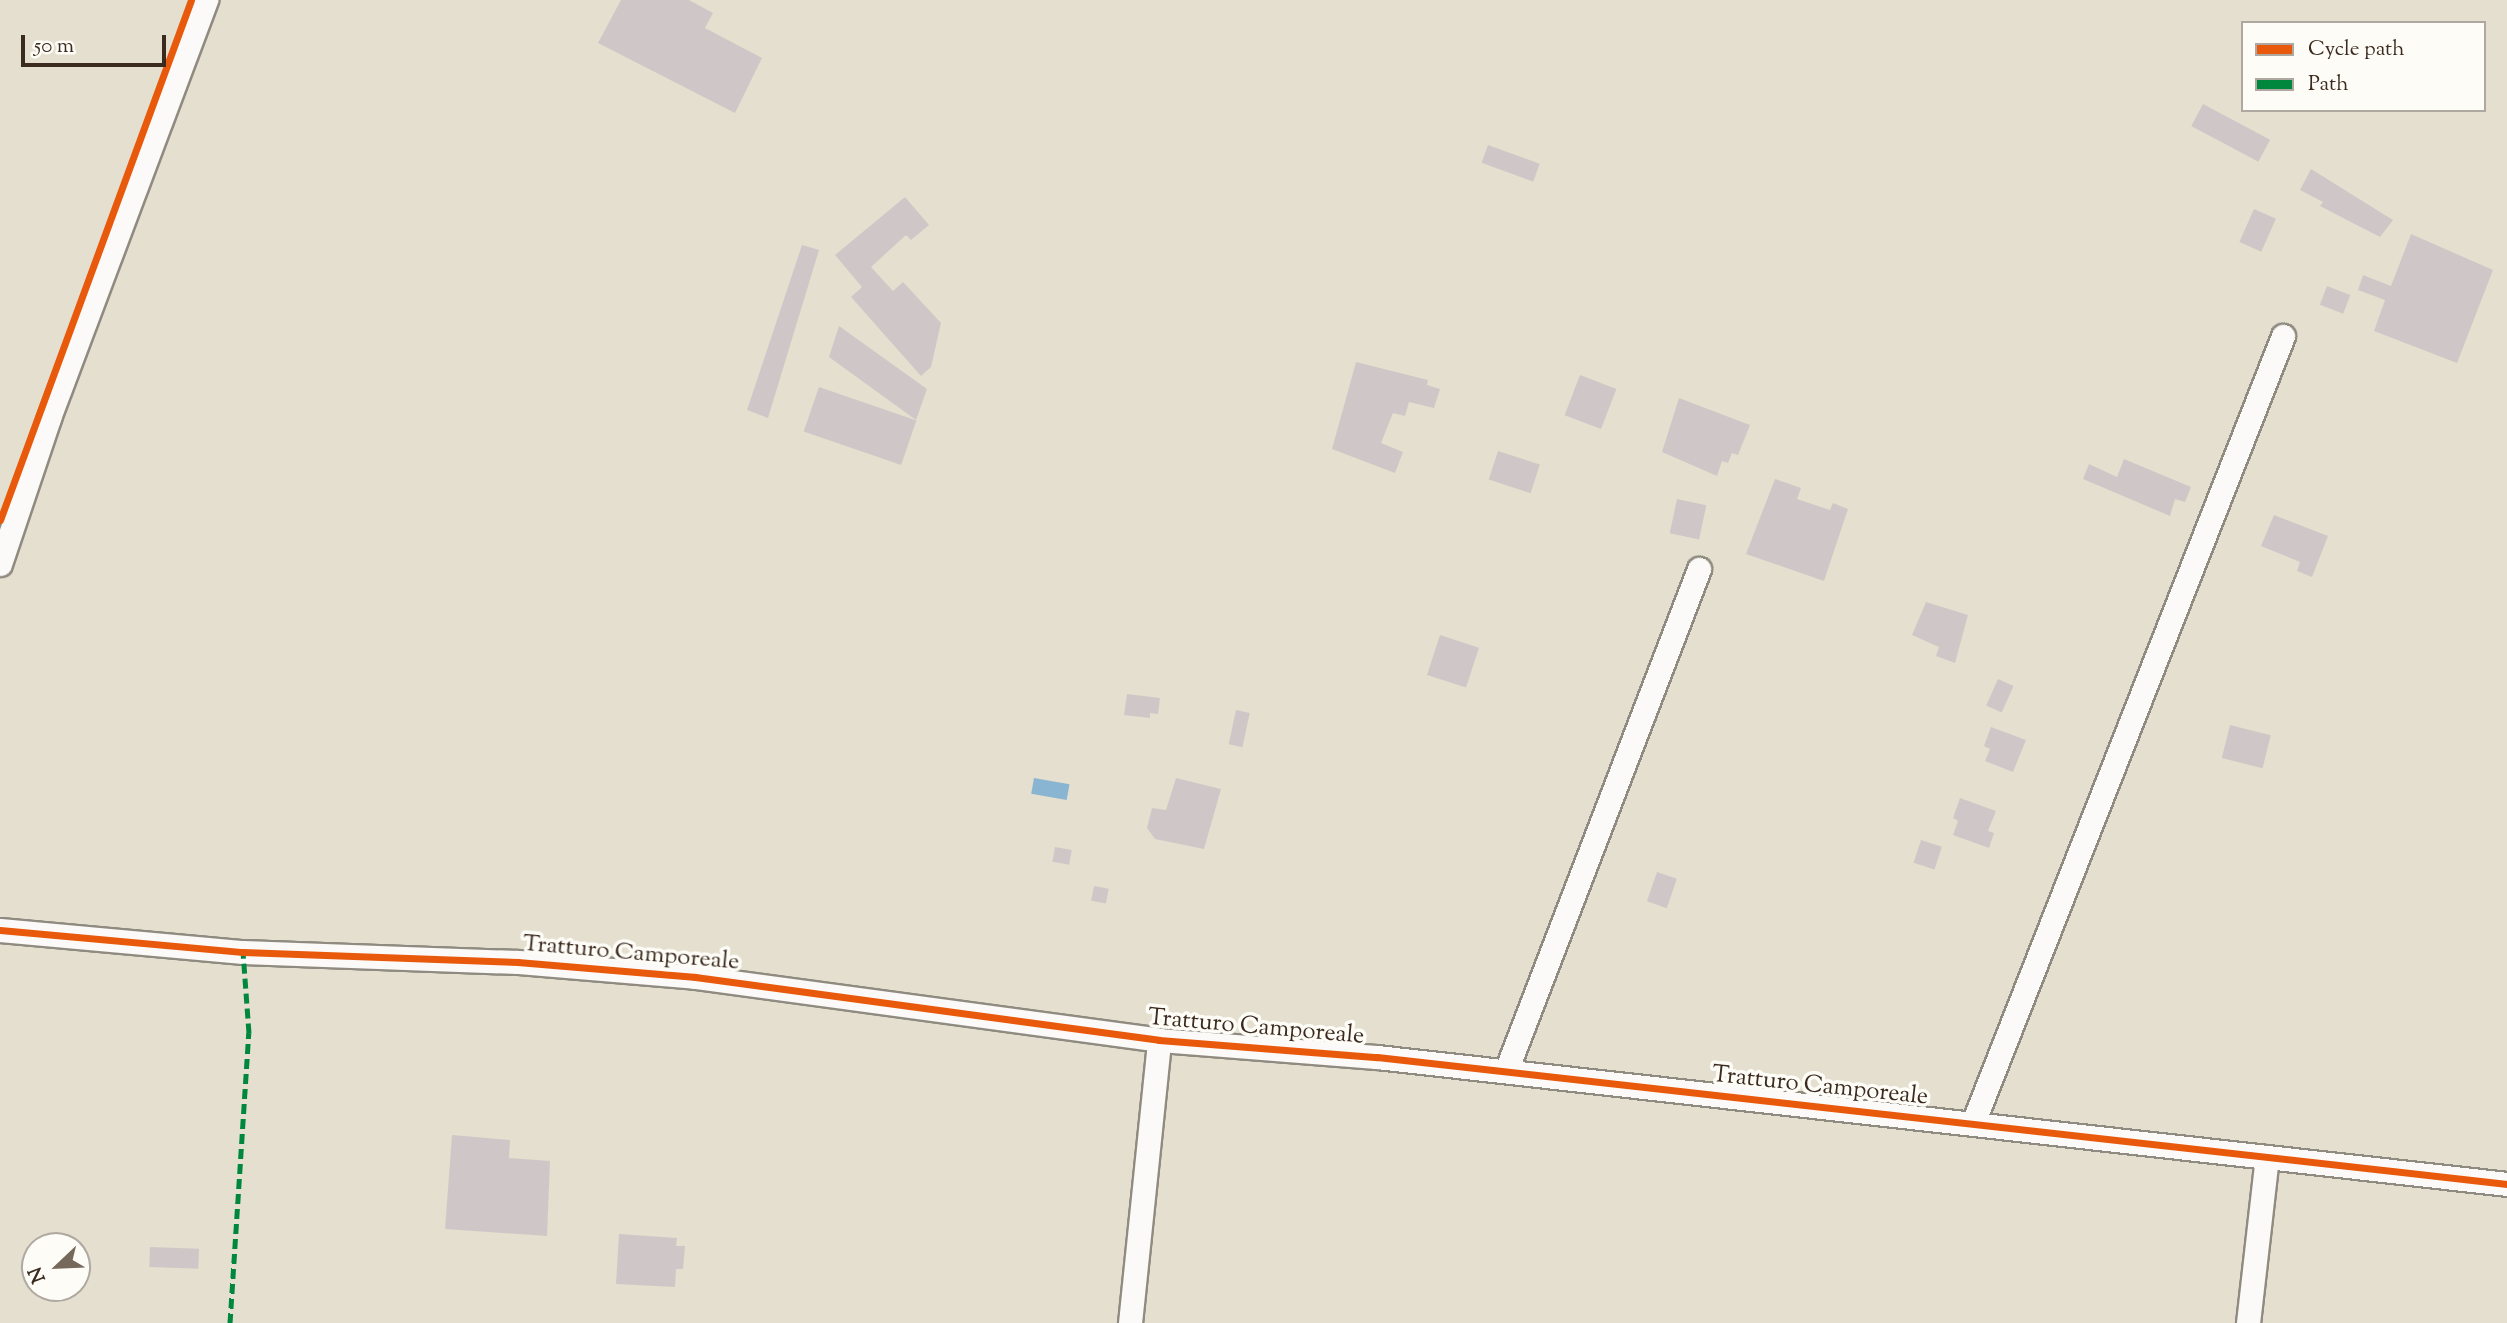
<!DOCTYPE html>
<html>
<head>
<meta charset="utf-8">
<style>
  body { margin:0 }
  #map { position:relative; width:2507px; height:1323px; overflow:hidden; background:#e4dfce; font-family:"Sorts Mill Goudy",serif }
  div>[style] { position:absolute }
  .water>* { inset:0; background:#89b5d3; transform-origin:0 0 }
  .building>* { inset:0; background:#cfc7c7; transform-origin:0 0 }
  .roads { filter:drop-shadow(2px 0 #908b80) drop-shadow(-2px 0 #908b80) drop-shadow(0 2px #908b80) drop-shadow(0 -2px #908b80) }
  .minor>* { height:23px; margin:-11.5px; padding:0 11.5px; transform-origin:11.5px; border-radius:11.5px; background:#fbfaf8 }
  .quiet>* { height:5px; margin-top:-2.5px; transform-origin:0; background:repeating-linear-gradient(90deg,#00873e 0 10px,transparent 0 15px) }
  .cycleway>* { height:7px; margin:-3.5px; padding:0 3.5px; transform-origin:3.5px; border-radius:3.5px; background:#e8590c }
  span { translate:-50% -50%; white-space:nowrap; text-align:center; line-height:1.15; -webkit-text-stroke:7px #fdfcf7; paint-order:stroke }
  .street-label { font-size:24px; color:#3b2a1e }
  .legend { position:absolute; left:2241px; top:21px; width:245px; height:91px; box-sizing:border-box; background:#fdfcf7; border:2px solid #afa8a0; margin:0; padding:9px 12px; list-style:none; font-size:21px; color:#3b2a1e }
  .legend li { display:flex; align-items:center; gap:14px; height:35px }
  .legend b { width:35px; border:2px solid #afa8a0 }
  .north { position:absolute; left:21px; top:1232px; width:70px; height:70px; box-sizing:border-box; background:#fdfcf7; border:2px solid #afa8a0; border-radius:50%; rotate:247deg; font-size:19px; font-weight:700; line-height:28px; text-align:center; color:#3b2a1e }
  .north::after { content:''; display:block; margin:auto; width:24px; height:32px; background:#76695c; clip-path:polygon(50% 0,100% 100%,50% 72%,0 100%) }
  .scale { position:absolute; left:21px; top:35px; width:145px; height:32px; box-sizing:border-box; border:4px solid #3b2a1e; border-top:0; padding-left:9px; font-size:21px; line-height:24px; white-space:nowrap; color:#3b2a1e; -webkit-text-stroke:5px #fdfcf7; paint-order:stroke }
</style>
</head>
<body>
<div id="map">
  <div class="water">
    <div style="left:1034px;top:778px;width:36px;height:16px;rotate:10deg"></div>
  </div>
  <div class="building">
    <div style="clip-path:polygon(621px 0,689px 0,713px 13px,705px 28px,762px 58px,735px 113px,598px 43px)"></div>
    <div style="left:2203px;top:104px;width:76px;height:25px;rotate:28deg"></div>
    <div style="left:1488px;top:145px;width:55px;height:19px;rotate:20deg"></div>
    <div style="clip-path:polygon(2311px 169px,2393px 220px,2380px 237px,2320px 206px,2323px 202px,2300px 190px)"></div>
    <div style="clip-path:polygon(905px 197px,929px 225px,911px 240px,906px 235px,871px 267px,893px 291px,903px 282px,941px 323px,931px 367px,921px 376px,851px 297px,862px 287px,835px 255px)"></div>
    <div style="left:2254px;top:209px;width:24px;height:36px;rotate:24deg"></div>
    <div style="clip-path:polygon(2411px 234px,2493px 270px,2457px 363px,2374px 331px,2385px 300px,2358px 290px,2363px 275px,2391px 286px)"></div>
    <div style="clip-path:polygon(802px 245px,819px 250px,768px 418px,747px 410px)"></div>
    <div style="left:2327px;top:286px;width:25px;height:20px;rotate:21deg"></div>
    <div style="clip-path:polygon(839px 326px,927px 389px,916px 420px,829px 357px)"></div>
    <div style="clip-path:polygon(1356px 362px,1428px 380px,1427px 385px,1440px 389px,1434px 408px,1409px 402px,1405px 416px,1393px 413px,1381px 443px,1403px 452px,1395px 473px,1332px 449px)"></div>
    <div style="left:1580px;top:375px;width:39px;height:43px;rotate:21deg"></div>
    <div style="left:819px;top:387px;width:103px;height:47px;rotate:19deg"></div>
    <div style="clip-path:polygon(1679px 398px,1750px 425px,1738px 455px,1732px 453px,1728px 463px,1722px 461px,1717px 476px,1662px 452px)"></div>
    <div style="left:1498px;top:451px;width:44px;height:30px;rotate:18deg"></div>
    <div style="clip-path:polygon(2124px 459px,2191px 487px,2185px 502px,2175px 499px,2170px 516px,2083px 479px,2089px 464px,2117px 477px)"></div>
    <div style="clip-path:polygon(1775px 479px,1801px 488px,1797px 499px,1830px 510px,1833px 503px,1848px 509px,1824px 581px,1746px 554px)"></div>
    <div style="left:1677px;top:499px;width:30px;height:35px;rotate:12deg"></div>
    <div style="clip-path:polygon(2274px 515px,2328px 536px,2312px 577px,2297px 571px,2300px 562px,2261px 546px)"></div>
    <div style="clip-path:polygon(1926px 602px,1968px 615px,1955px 663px,1936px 656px,1939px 647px,1912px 635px)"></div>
    <div style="left:1440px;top:635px;width:41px;height:42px;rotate:18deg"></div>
    <div style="left:1998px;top:679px;width:17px;height:29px;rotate:24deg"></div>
    <div style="clip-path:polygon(1127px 694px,1160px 698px,1158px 714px,1150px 713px,1150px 718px,1124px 715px)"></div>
    <div style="left:1236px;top:710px;width:14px;height:35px;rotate:12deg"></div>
    <div style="left:2230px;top:725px;width:42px;height:34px;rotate:14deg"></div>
    <div style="clip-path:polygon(1991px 727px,2026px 740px,2013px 772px,1985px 761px,1990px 749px,1984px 746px)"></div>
    <div style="clip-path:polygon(1176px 778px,1221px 789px,1204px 849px,1155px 839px,1147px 828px,1152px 808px,1166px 810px)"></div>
    <div style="clip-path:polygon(1960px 798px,1996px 811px,1988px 831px,1994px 833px,1989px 848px,1953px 835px,1958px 821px,1953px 818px)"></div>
    <div style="left:1921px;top:840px;width:22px;height:24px;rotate:18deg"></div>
    <div style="left:1055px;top:847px;width:17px;height:15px;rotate:10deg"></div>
    <div style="left:1657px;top:872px;width:21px;height:31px;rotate:19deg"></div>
    <div style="left:1094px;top:886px;width:15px;height:15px;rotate:11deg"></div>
    <div style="clip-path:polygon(452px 1135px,510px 1140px,509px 1158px,550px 1161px,547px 1236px,445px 1229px)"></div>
    <div style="clip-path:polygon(619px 1234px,677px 1238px,676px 1246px,685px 1246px,683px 1269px,676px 1269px,675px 1287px,616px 1284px)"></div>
    <div style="left:150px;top:1247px;width:49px;height:20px;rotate:2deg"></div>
  </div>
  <div class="roads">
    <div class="minor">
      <div style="left:0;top:564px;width:154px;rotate:-71.4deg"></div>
      <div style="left:49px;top:418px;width:447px;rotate:-69.4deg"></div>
      <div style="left:0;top:930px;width:244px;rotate:5.2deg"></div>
      <div style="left:243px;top:952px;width:275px;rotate:2.1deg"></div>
      <div style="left:518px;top:962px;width:178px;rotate:4.8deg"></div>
      <div style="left:695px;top:977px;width:468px;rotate:7.7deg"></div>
      <div style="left:1159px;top:1040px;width:219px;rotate:4.5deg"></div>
      <div style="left:1377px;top:1057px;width:1137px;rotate:6.41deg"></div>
      <div style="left:1506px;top:1071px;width:538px;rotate:-68.97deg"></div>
      <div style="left:1973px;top:1123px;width:846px;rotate:-68.5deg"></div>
      <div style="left:1130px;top:1323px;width:284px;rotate:-84.1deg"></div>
      <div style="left:2248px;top:1323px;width:167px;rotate:-83.5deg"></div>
    </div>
  </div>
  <div class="quiet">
    <div style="left:230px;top:1323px;width:291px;rotate:-86.3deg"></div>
    <div style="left:249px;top:1033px;width:81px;rotate:-94.2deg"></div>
  </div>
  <div class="cycleway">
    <div style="left:0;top:520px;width:554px;rotate:-69.83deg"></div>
    <div style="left:0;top:930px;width:244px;rotate:5.2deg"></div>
    <div style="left:243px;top:952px;width:275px;rotate:2.1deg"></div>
    <div style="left:518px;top:962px;width:178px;rotate:4.8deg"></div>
    <div style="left:695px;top:977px;width:468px;rotate:7.7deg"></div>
    <div style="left:1159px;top:1040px;width:219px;rotate:4.5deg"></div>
    <div style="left:1377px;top:1057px;width:1137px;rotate:6.41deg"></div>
  </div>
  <div class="street-label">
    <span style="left:631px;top:954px;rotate:5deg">Tratturo Camporeale</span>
    <span style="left:1256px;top:1028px;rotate:5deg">Tratturo Camporeale</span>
    <span style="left:1820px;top:1087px;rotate:6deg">Tratturo Camporeale</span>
  </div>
  <ul class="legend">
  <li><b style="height:9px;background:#e8590c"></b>Cycle path</li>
  <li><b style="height:9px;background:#00873e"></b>Path</li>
  </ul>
  <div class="north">N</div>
  <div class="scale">50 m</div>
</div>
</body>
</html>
